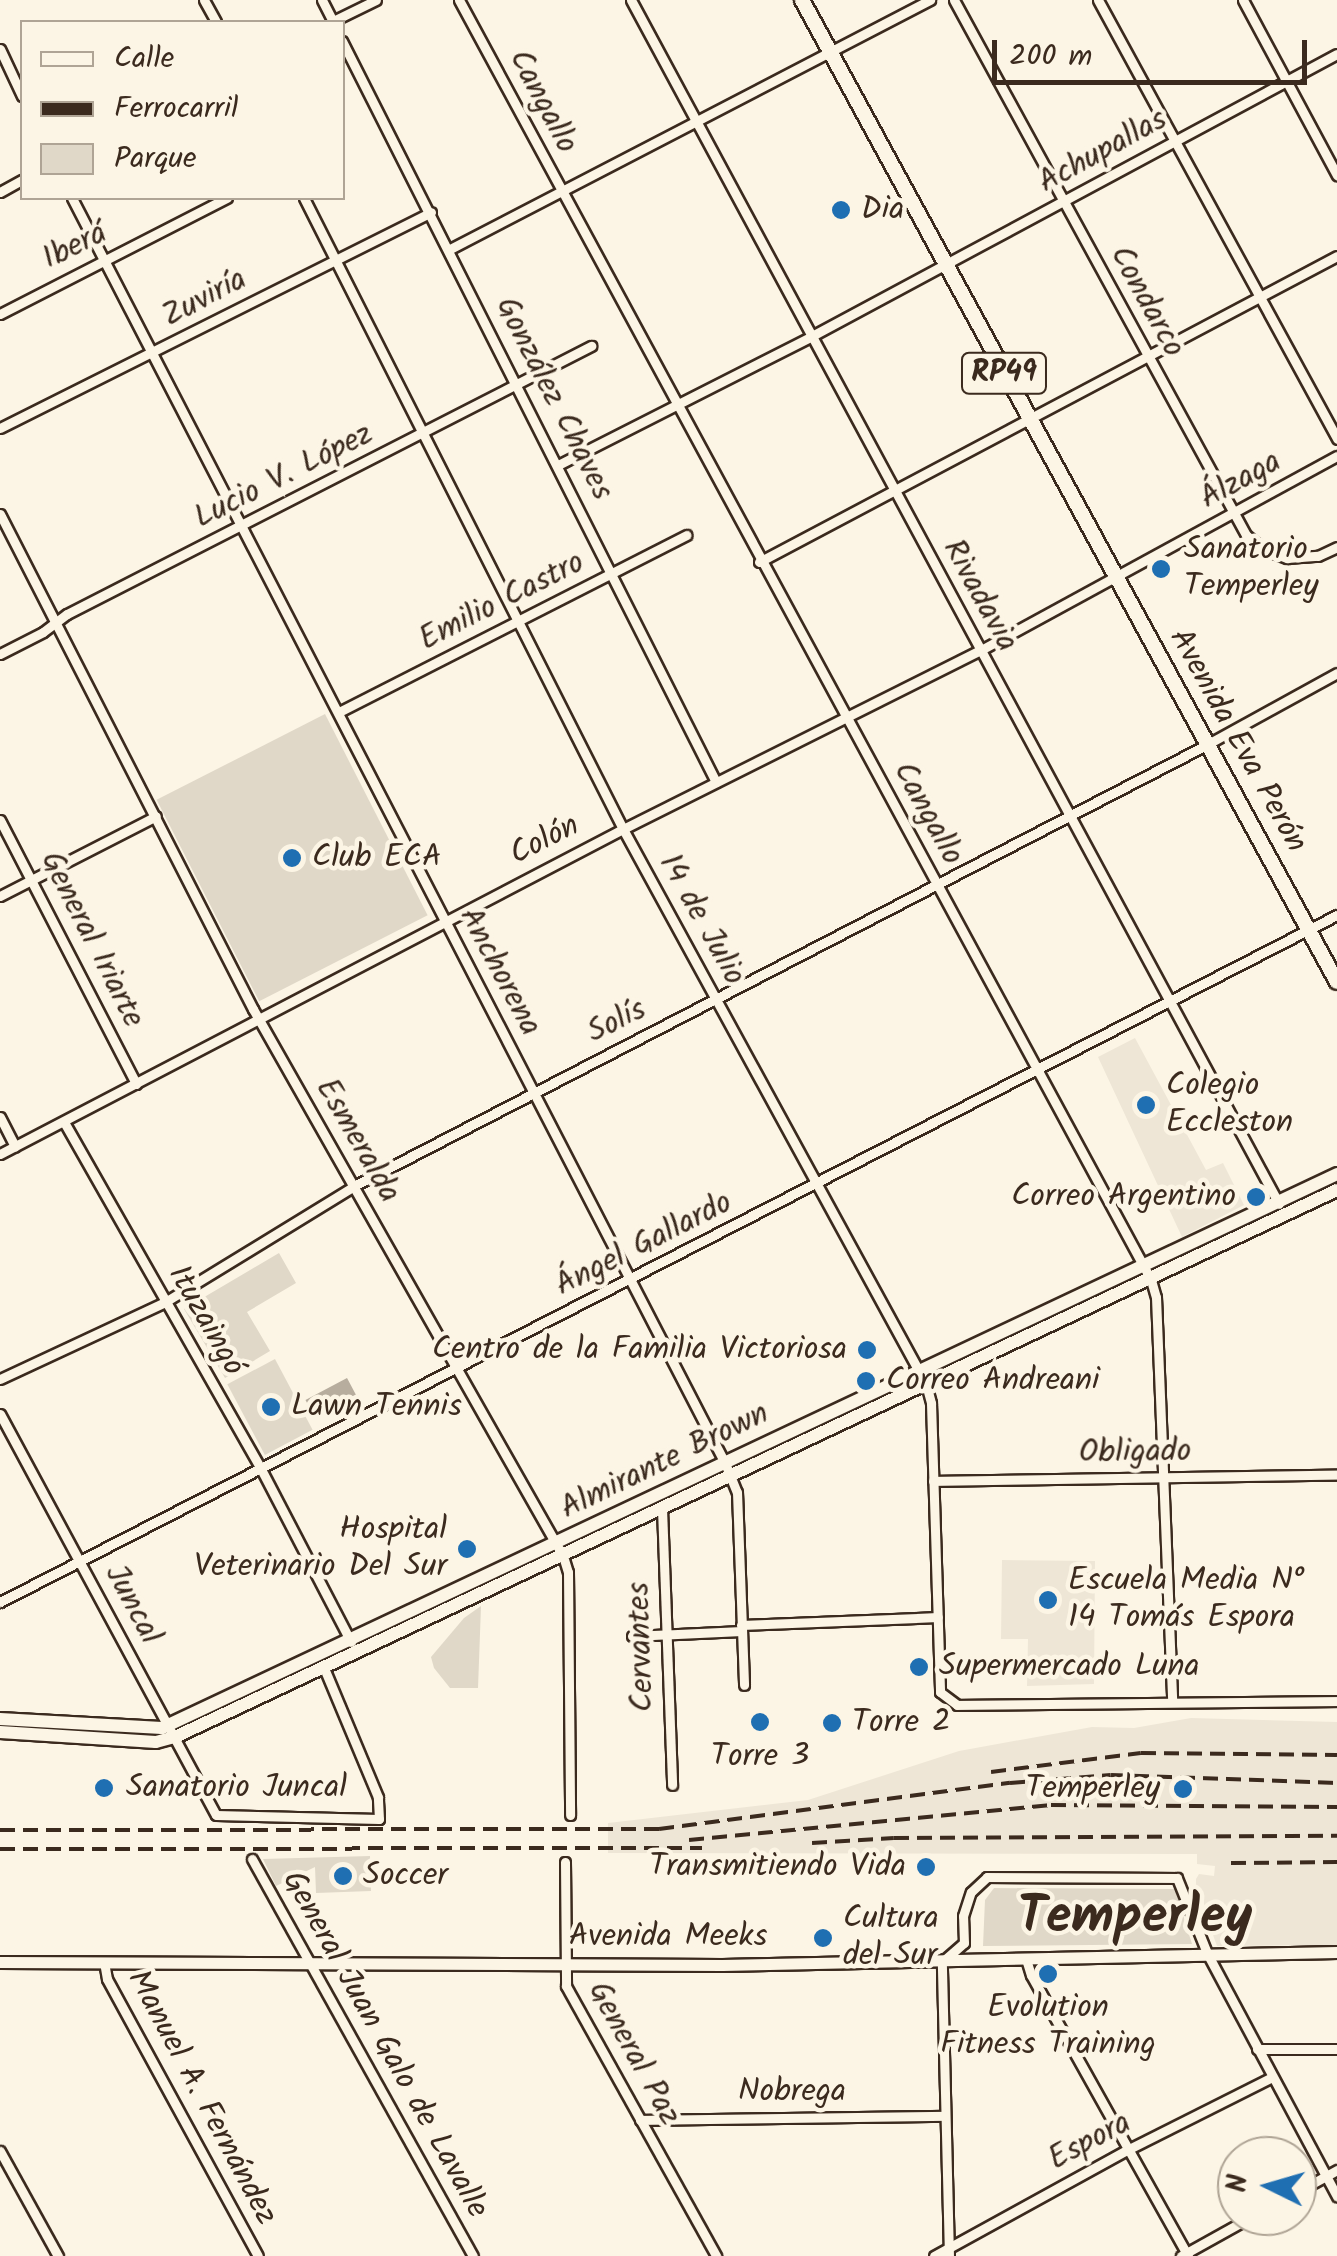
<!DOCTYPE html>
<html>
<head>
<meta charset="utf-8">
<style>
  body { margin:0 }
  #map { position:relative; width:1337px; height:2256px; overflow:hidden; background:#fcf5e5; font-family:Kalam,sans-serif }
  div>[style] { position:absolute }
  .built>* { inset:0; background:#eee6d6 }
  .green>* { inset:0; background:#e0d8c8; transform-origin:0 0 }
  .water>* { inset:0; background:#b7ad9e; transform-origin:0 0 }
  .roads { filter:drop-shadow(2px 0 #3b2a1e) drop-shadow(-2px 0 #3b2a1e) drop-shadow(0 2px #3b2a1e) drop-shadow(0 -2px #3b2a1e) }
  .minor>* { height:9px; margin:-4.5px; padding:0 4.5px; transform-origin:4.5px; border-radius:4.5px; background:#fcf5e5 }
  .tertiary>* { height:11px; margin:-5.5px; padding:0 5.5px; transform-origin:5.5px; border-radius:5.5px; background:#fcf5e5 }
  .secondary>* { height:12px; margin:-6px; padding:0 6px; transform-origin:6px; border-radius:6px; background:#fcf5e5 }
  .primary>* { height:14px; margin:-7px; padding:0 7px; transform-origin:7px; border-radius:7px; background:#fcf5e5 }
  .rail>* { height:4px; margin-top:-2px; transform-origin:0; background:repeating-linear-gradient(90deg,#3b2a1e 0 15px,transparent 0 23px) }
  .dots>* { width:28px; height:28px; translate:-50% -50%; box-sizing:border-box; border:5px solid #fcf5e5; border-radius:50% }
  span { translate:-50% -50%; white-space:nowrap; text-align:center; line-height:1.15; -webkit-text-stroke:9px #fcf5e5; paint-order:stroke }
  .shield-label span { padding:2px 8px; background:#fcf5e5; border:2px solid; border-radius:8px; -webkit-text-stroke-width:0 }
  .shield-label { font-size:30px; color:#3b2a1e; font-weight:700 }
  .street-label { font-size:32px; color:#3b2a1e }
  .poi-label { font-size:32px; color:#3b2a1e }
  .left { translate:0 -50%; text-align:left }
  .right { translate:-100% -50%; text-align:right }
  .town-label { font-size:52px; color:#3b2a1e; font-weight:700 }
  .legend { position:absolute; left:20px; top:20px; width:325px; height:180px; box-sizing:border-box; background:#fcf5e5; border:2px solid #afa495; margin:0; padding:12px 18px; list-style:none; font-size:30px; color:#3b2a1e }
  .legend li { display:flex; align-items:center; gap:20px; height:50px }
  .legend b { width:50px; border:2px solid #afa495 }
  .north { position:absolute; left:1217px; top:2136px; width:100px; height:100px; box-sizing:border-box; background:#fcf5e5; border:2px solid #afa495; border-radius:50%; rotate:275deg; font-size:28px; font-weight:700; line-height:40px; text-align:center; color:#3b2a1e }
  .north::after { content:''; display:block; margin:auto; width:35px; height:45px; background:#1f6fb2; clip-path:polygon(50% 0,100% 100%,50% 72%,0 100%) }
  .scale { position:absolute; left:992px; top:40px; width:315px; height:45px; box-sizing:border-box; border:5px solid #3b2a1e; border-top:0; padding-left:12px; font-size:30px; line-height:35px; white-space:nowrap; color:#3b2a1e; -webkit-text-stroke:8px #fcf5e5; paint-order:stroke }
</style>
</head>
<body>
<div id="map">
  <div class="built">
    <div style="clip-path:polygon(1135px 1038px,1206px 1170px,1223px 1163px,1244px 1205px,1182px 1237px,1098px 1057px)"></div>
    <div style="clip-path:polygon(1002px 1560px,1095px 1561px,1094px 1684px,1027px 1686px,1028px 1639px,1001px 1639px)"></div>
    <div style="clip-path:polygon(1191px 1718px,1337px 1722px,1337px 1945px,1217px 1946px,1205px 1913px,1203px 1895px,1196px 1895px,1196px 1879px,1199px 1874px,1214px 1876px,1215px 1866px,1197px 1864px,1197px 1854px,608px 1853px,608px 1823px,808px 1800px,959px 1751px,1092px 1727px,1134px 1728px)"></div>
  </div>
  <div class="green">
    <div style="left:325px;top:714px;width:226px;height:189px;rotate:63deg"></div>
    <div style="clip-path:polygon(279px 1253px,296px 1283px,247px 1312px,270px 1351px,225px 1378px,184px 1309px)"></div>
    <div style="left:275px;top:1359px;width:80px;height:54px;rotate:62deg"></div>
    <div style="clip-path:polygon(481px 1606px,478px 1688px,450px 1688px,434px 1668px,431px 1657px,464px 1618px)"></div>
    <div style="clip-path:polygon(370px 1856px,371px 1891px,316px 1893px,315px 1867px,276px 1886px,263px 1859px)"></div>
    <div style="clip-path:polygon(994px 1888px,1175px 1889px,1192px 1944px,983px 1946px,985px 1900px)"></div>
  </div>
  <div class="water">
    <div style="left:347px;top:1378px;width:21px;height:47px;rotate:62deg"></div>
  </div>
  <div class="roads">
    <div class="minor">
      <div style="left:204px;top:0;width:25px;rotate:61deg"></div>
      <div style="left:322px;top:0;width:25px;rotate:63deg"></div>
      <div style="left:459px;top:0;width:1455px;rotate:61.6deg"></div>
      <div style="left:1151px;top:1280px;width:18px;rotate:74deg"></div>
      <div style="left:1156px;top:1297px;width:404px;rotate:87.7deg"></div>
      <div style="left:631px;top:0;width:1367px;rotate:61.71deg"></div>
      <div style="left:954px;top:0;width:609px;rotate:61.37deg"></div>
      <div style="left:1246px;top:535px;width:22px;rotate:39deg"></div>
      <div style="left:1263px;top:549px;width:26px;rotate:21deg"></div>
      <div style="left:1287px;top:558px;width:31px;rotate:-4deg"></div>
      <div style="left:1318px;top:556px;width:21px;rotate:-25deg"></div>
      <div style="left:1098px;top:0;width:500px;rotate:61.4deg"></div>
      <div style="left:1243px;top:0;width:199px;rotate:61.8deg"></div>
      <div style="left:331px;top:22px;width:50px;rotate:-26.1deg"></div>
      <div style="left:342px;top:41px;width:830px;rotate:63.22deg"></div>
      <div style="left:0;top:49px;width:52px;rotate:64.9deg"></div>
      <div style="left:0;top:192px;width:25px;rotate:-29deg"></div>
      <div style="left:72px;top:198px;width:1424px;rotate:62.7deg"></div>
      <div style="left:725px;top:1463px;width:31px;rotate:68deg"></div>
      <div style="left:737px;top:1492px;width:193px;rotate:87.9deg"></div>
      <div style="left:304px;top:198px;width:707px;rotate:63.18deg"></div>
      <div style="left:623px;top:829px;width:632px;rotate:61.37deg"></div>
      <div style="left:926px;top:1384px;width:20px;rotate:75deg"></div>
      <div style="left:931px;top:1403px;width:289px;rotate:88.2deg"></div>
      <div style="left:940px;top:1692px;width:21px;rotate:37deg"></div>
      <div style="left:957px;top:1705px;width:380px;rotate:-0.6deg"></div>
      <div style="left:450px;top:249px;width:541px;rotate:-27.42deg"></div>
      <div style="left:0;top:314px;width:255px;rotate:-27.1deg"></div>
      <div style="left:0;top:428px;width:482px;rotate:-26.6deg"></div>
      <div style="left:558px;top:465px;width:283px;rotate:-26.9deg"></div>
      <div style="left:810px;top:337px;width:598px;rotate:-28.24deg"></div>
      <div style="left:0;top:514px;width:556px;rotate:62.93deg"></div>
      <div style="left:253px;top:1009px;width:629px;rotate:60.46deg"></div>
      <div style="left:563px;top:1556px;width:17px;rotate:73deg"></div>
      <div style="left:568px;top:1572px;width:243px;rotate:89.5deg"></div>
      <div style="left:759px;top:562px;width:654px;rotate:-27.9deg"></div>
      <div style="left:0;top:654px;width:48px;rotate:-27.1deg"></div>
      <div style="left:43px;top:632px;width:30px;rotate:-37deg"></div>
      <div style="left:67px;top:614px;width:589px;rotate:-27.09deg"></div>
      <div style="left:339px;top:712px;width:390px;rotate:-27deg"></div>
      <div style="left:0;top:820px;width:297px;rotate:62.7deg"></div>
      <div style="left:0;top:896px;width:175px;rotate:-27.1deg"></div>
      <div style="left:0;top:1117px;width:33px;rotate:63deg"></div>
      <div style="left:64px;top:1122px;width:399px;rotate:60.4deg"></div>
      <div style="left:261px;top:1469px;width:195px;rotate:62.5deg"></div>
      <div style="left:0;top:1154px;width:703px;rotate:-27.55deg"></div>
      <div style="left:623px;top:829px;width:400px;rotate:-26.6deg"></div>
      <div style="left:981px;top:650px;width:405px;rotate:-28.6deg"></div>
      <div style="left:0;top:1379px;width:182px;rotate:-25deg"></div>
      <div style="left:165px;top:1302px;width:222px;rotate:-31.5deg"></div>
      <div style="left:354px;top:1186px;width:962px;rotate:-27.36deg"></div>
      <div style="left:1208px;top:744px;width:147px;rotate:-28.8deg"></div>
      <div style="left:0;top:1414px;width:455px;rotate:61.7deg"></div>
      <div style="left:216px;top:1815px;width:163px;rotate:1.4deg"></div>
      <div style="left:379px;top:1819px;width:22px;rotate:-93deg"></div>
      <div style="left:378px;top:1797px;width:140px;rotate:-112.7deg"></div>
      <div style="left:933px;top:1481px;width:404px;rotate:-0.9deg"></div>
      <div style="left:662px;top:1508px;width:277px;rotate:87.9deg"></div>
      <div style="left:0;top:1602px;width:1503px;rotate:-27.2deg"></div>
      <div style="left:741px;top:1625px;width:197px;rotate:-2.3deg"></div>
      <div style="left:632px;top:1636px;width:110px;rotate:-2.6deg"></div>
      <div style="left:252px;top:1859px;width:454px;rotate:60.9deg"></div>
      <div style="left:565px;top:1862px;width:124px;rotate:89.5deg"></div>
      <div style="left:566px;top:1986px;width:309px;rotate:60.9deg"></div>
      <div style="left:1026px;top:1959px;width:17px;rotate:73deg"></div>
      <div style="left:1031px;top:1975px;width:322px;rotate:60.8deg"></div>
      <div style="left:104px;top:1962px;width:17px;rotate:80deg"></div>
      <div style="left:107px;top:1979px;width:315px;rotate:61.4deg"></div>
      <div style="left:1257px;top:2049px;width:80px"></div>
      <div style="left:640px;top:2120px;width:305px;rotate:-0.8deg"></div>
      <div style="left:0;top:2151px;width:120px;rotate:61.1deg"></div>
      <div style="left:1297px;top:2192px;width:46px;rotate:-28.8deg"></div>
      <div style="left:934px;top:2256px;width:220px;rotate:-28.8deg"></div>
      <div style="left:1127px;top:2150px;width:162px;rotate:-26.7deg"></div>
      <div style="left:949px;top:2256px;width:294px;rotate:-91.4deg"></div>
      <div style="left:942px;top:1962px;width:29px;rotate:-41deg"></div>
      <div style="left:964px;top:1943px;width:27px;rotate:-92deg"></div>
      <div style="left:963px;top:1916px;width:25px;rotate:-72deg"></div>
      <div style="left:971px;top:1892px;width:22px;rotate:-43deg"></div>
      <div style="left:987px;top:1877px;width:190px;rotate:0.3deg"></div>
      <div style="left:1177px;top:1878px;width:81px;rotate:68.2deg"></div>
      <div style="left:1207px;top:1953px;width:276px;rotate:61.9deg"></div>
      <div style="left:1181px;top:2256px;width:82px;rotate:-29.1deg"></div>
    </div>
    <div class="tertiary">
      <div style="left:0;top:1962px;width:722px;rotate:0.24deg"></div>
      <div style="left:722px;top:1965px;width:615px;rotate:-1.21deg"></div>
    </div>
    <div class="secondary">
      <div style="left:0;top:1719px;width:162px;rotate:3.2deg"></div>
      <div style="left:162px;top:1728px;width:1299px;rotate:-25.24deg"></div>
      <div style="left:0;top:1732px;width:156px;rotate:3.7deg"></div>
      <div style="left:156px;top:1742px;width:20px;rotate:-15deg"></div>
      <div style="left:175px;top:1737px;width:1284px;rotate:-25.21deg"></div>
    </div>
    <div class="primary">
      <div style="left:802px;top:0;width:1118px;rotate:61.42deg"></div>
    </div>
  </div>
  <div class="rail">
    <div style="left:991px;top:1772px;width:151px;rotate:-7.2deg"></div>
    <div style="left:1141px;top:1753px;width:196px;rotate:0.6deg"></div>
    <div style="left:0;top:1830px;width:659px;rotate:-0.09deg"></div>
    <div style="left:659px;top:1829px;width:354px;rotate:-7.5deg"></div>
    <div style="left:1010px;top:1783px;width:101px;rotate:-4.5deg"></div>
    <div style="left:1111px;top:1775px;width:226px;rotate:2deg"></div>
    <div style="left:689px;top:1840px;width:364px;rotate:-5.5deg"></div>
    <div style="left:1051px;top:1805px;width:286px;rotate:0.4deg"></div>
    <div style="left:812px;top:1843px;width:82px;rotate:-3.5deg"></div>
    <div style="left:894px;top:1838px;width:443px;rotate:-0.3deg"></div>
    <div style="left:0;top:1849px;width:702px;rotate:-0.08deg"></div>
    <div style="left:1231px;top:1863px;width:106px;rotate:-0.5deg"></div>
  </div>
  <div class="dots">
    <div style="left:841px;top:210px;background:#1f6fb2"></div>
    <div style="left:1161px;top:569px;background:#1f6fb2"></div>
    <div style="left:292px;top:858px;background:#1f6fb2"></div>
    <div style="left:1146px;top:1105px;background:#1f6fb2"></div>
    <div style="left:1256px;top:1197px;background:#1f6fb2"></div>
    <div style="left:867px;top:1350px;background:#1f6fb2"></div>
    <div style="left:866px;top:1381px;background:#1f6fb2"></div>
    <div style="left:271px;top:1407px;background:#1f6fb2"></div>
    <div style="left:467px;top:1549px;background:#1f6fb2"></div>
    <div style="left:1048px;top:1600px;background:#1f6fb2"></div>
    <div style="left:919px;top:1667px;background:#1f6fb2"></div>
    <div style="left:760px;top:1722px;background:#1f6fb2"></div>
    <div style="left:832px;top:1723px;background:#1f6fb2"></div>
    <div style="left:104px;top:1788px;background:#1f6fb2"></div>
    <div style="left:1183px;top:1789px;background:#1f6fb2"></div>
    <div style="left:926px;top:1867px;background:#1f6fb2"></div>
    <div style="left:343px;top:1876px;background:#1f6fb2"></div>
    <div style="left:823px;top:1938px;background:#1f6fb2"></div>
    <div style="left:1048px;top:1974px;background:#1f6fb2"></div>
  </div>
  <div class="shield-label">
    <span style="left:1004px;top:373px">RP49</span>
  </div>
  <div class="street-label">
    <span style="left:542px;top:102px;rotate:62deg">Cangallo</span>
    <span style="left:1103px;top:152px;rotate:-29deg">Achupallas</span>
    <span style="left:75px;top:247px;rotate:-27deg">Iberá</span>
    <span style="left:205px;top:299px;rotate:-28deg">Zuviría</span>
    <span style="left:1146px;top:302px;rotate:61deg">Condarco</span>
    <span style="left:553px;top:399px;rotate:63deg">González Chaves</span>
    <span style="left:284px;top:477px;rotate:-27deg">Lucio V. López</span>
    <span style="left:1241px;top:481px;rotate:-29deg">Álzaga</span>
    <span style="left:979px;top:596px;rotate:61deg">Rivadavia</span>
    <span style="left:502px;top:602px;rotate:-27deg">Emilio Castro</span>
    <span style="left:1237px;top:741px;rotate:61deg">Avenida Eva Perón</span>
    <span style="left:927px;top:814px;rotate:61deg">Cangallo</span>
    <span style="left:545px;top:841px;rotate:-27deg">Colón</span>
    <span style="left:701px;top:920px;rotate:61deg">14 de Julio</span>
    <span style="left:91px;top:940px;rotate:63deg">General Iriarte</span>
    <span style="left:499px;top:972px;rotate:62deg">Anchorena</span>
    <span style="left:617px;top:1022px;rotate:-27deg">Solís</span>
    <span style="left:357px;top:1141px;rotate:60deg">Esmeralda</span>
    <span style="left:644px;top:1245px;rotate:-27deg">Ángel Gallardo</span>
    <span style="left:205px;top:1321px;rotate:60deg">Ituzaingó</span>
    <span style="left:1135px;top:1453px;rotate:-1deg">Obligado</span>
    <span style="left:665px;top:1462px;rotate:-26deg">Almirante Brown</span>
    <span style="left:132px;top:1605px;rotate:62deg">Juncal</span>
    <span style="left:642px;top:1647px;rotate:-92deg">Cervantes</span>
    <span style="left:668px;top:1937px">Avenida Meeks</span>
    <span style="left:384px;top:2045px;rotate:61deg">General Juan Galo de Lavalle</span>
    <span style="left:633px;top:2054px;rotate:61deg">General Paz</span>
    <span style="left:792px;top:2092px">Nobrega</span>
    <span style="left:201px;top:2098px;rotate:62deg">Manuel A. Fernández</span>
    <span style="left:1090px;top:2142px;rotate:-28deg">Espora</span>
  </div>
  <div class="poi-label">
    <span class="left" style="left:861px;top:210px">Dia</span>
    <span class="left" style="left:1184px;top:569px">Sanatorio<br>Temperley</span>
    <span class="left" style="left:312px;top:858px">Club ECA</span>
    <span class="left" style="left:1166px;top:1105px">Colegio<br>Eccleston</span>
    <span class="right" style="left:1236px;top:1197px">Correo Argentino</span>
    <span class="right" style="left:847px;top:1350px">Centro de la Familia Victoriosa</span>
    <span class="left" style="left:886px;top:1381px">Correo Andreani</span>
    <span class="left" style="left:291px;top:1407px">Lawn Tennis</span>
    <span class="right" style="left:447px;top:1549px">Hospital<br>Veterinario Del Sur</span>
    <span class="left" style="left:1068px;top:1600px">Escuela Media N°<br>14 Tomás Espora</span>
    <span class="left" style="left:939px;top:1667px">Supermercado Luna</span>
    <span class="left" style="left:852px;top:1723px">Torre 2</span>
    <span style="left:760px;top:1757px">Torre 3</span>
    <span class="left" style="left:126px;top:1788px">Sanatorio Juncal</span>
    <span class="right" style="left:1160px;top:1789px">Temperley</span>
    <span class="right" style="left:906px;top:1867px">Transmitiendo Vida</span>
    <span class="left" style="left:363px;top:1876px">Soccer</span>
    <span class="left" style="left:843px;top:1938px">Cultura<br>del Sur</span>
    <span style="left:1048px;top:2027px">Evolution<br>Fitness Training</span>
  </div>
  <div class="town-label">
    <span style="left:1135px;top:1919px">Temperley</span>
  </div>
  <ul class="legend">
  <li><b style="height:12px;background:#fcf5e5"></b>Calle</li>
  <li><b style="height:12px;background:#3b2a1e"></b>Ferrocarril</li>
  <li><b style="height:28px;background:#e0d8c8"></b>Parque</li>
  </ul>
  <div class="north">N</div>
  <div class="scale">200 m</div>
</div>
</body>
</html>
